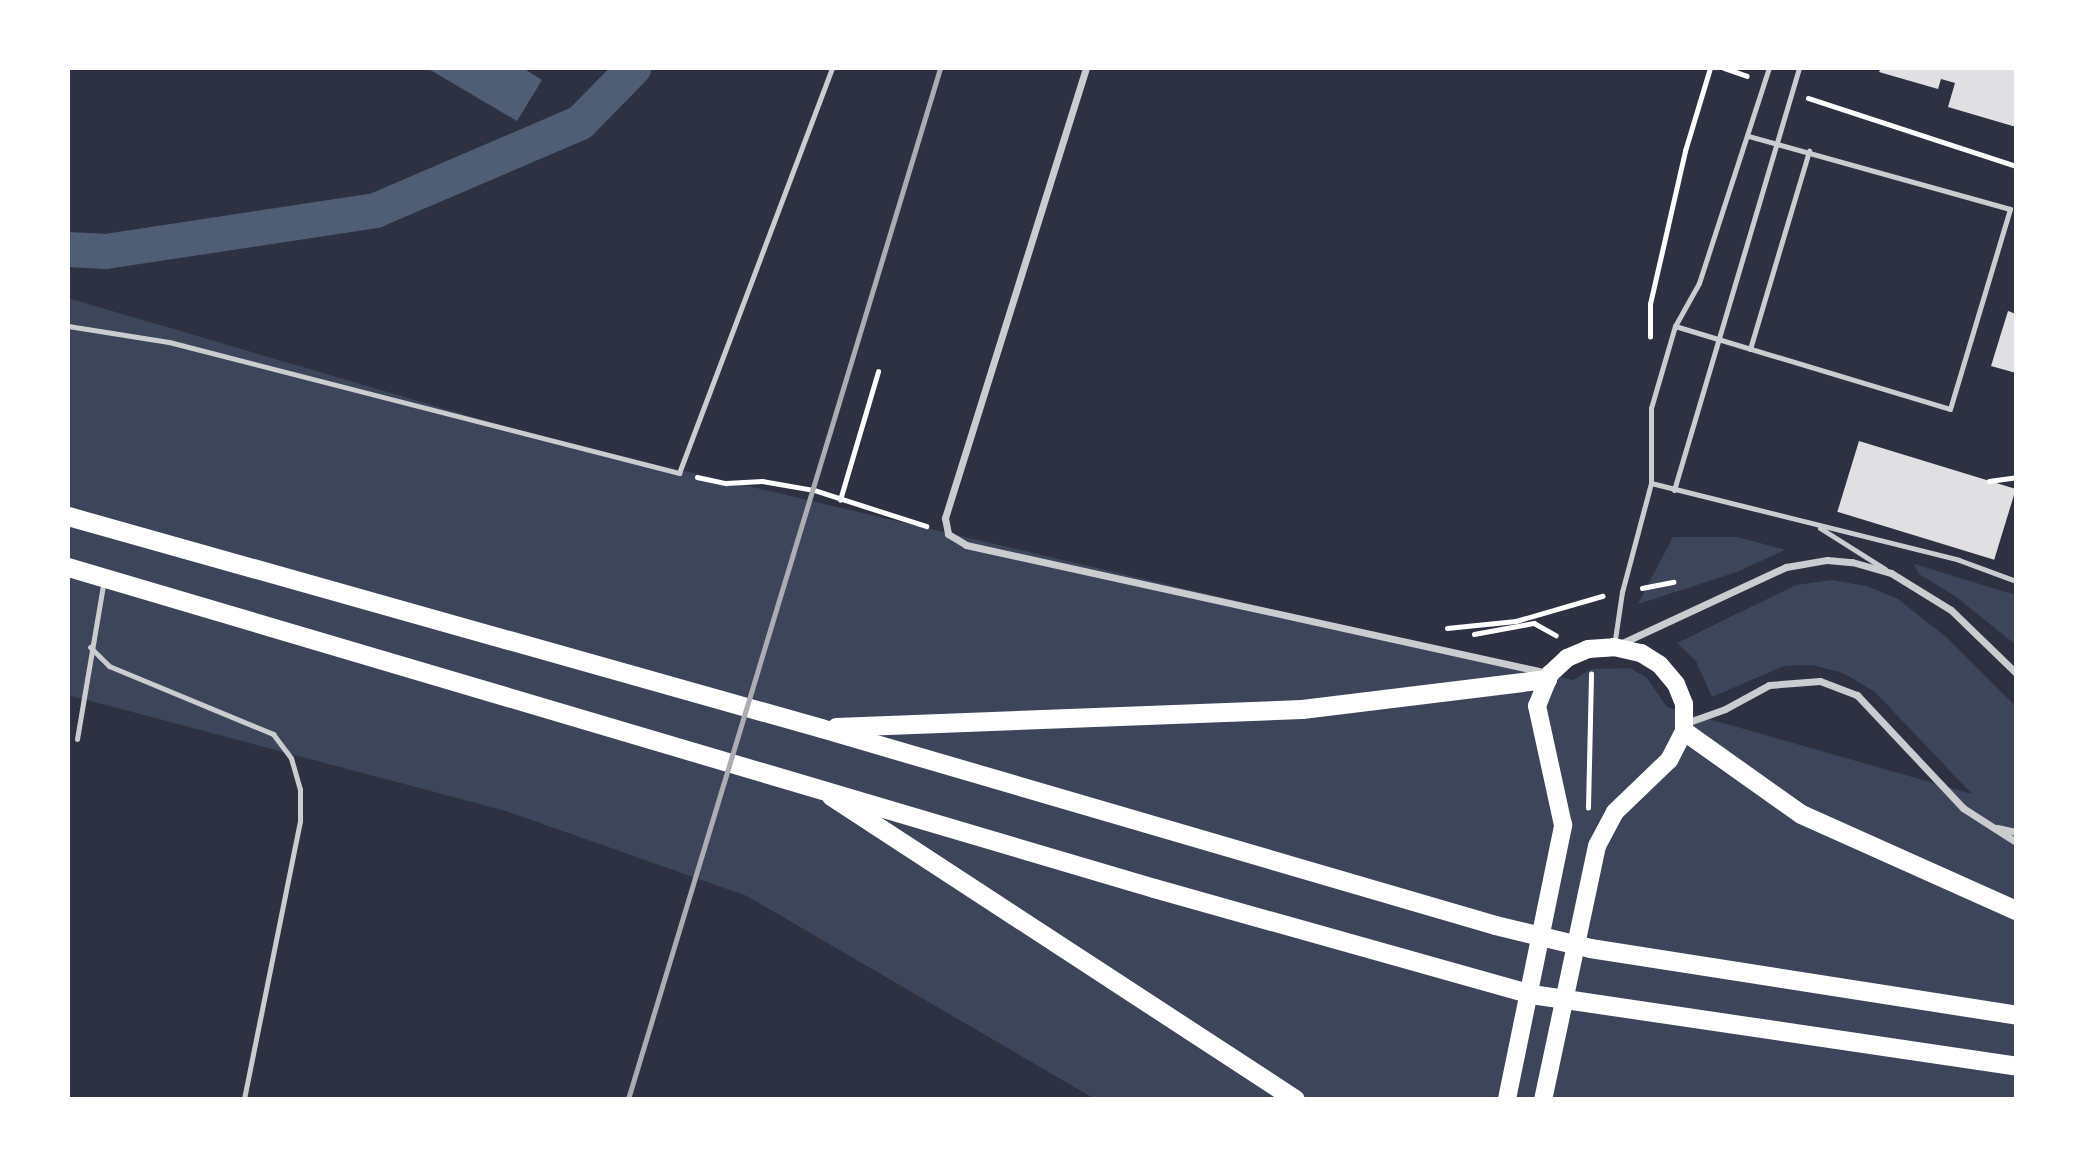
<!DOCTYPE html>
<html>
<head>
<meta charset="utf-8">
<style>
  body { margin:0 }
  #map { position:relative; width:2084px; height:1167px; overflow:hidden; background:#2d3142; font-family:"IBM Plex Sans",sans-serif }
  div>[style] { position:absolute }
  .green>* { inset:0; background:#3c4559 }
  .water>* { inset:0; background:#4f5d75 }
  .canal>* { height:35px; margin:-17.5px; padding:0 17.5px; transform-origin:17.5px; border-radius:17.5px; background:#4f5d75 }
  .building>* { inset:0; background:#e0e0e3; transform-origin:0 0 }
  .path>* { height:4.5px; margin:-2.25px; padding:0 2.25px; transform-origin:2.25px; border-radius:2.25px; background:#fff }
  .service>* { height:5px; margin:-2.5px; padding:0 2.5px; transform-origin:2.5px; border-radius:2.5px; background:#caccd0 }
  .minor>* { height:7px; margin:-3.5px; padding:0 3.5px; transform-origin:3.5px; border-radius:3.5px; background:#caccd0 }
  .primary>* { height:18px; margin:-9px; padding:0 9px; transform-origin:9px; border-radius:9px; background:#fff }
  .trunk>* { height:19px; margin:-9.5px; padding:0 9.5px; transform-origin:9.5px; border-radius:9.5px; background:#fff }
  .rail>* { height:5px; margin:-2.5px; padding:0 2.5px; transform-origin:2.5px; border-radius:2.5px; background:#abadb3 }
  span { translate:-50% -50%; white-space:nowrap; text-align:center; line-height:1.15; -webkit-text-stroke:7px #fff; paint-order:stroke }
  .frame { position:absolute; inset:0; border:70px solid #fff; pointer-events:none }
</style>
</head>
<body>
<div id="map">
  <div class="green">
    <div style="clip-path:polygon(68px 298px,544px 438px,1573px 680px,1591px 669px,1630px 668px,1647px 678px,1667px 707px,1972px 794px,1875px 692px,1843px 673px,1812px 665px,1784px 666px,1712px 697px,1696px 661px,1677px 643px,1796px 585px,1831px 580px,1867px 586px,1898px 599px,1946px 637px,2016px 707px,2016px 1099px,1095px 1099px,747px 896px,506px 811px,68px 695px)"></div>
    <div style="clip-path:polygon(1673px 537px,1738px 537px,1785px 550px,1737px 572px,1638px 604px)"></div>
    <div style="clip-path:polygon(1914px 564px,2016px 595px,2016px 645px,1955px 596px,1919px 574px)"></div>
  </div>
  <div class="water">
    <div style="clip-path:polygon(427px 68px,523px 68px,542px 80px,517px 121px)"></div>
  </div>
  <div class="canal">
    <div style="left:68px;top:249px;width:37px;rotate:3deg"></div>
    <div style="left:105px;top:251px;width:273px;rotate:-8.6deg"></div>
    <div style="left:375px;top:210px;width:223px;rotate:-23.2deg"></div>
    <div style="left:580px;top:122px;width:76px;rotate:-45.5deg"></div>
  </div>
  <div class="building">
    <div style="clip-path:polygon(1881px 68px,2016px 68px,2016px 127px,1948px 107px,1955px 83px,1941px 79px,1938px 89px,1879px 72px)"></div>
    <div style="clip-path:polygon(2008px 311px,2016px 314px,2016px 373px,1991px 366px)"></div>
    <div style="left:1859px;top:441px;width:164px;height:74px;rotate:17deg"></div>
  </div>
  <div class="path">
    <div style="left:1724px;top:68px;width:24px;rotate:19deg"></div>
    <div style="left:1808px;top:98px;width:219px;rotate:18.1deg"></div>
    <div style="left:1650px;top:337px;width:33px;rotate:-90deg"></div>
    <div style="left:1650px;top:304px;width:157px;rotate:-77.1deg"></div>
    <div style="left:1685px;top:151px;width:87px;rotate:-73.2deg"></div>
    <div style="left:697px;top:477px;width:30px;rotate:12deg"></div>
    <div style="left:726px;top:483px;width:36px;rotate:-3deg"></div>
    <div style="left:762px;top:481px;width:53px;rotate:9.8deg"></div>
    <div style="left:814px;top:490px;width:118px;rotate:17.8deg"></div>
    <div style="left:1989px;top:481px;width:27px;rotate:-8deg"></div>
    <div style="left:840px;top:500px;width:134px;rotate:-73.5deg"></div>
    <div style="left:1642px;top:588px;width:32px;rotate:-11deg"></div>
    <div style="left:1447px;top:628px;width:69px;rotate:-5.8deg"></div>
    <div style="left:1516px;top:621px;width:90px;rotate:-16.2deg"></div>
    <div style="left:1474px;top:634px;width:61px;rotate:-10.4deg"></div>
    <div style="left:1534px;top:623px;width:25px;rotate:29deg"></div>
    <div style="left:1588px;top:808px;width:134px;rotate:-88.7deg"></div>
  </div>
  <div class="service">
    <div style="left:68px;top:326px;width:102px;rotate:9deg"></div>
    <div style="left:169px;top:342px;width:527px;rotate:14.41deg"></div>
    <div style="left:679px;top:473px;width:433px;rotate:-69.3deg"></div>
    <div style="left:1675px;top:326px;width:287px;rotate:16.8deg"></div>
    <div style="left:1950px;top:409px;width:209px;rotate:-73.3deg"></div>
    <div style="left:2010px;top:209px;width:272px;rotate:-164.4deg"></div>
    <div style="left:1750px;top:349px;width:207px;rotate:-73.4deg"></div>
    <div style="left:1651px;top:483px;width:317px;rotate:14deg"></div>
    <div style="left:1959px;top:560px;width:61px;rotate:20.2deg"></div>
    <div style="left:1674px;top:490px;width:440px;rotate:-73.5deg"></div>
    <div style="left:1820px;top:528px;width:77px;rotate:32.2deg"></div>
    <div style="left:1614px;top:646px;width:55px;rotate:-81.6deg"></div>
    <div style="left:1622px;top:592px;width:113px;rotate:-75.1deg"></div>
    <div style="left:1651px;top:483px;width:75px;rotate:-90deg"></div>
    <div style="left:1651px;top:408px;width:85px;rotate:-73.7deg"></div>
    <div style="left:1675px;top:326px;width:49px;rotate:-60.8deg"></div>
    <div style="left:1699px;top:283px;width:226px;rotate:-72deg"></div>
    <div style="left:90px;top:647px;width:27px;rotate:45deg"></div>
    <div style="left:109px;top:666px;width:178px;rotate:22.5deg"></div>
    <div style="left:273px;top:734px;width:30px;rotate:53deg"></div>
    <div style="left:291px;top:758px;width:32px;rotate:74deg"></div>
    <div style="left:300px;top:789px;width:32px;rotate:90deg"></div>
    <div style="left:300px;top:821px;width:284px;rotate:101.4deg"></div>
    <div style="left:77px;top:739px;width:161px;rotate:-80.4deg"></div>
  </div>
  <div class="minor">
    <div style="left:1086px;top:68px;width:472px;rotate:107.4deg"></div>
    <div style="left:945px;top:518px;width:16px;rotate:79deg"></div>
    <div style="left:948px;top:534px;width:21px;rotate:31deg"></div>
    <div style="left:966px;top:545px;width:591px;rotate:12.41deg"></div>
    <div style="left:1620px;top:644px;width:183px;rotate:-24.9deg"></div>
    <div style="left:1786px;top:567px;width:42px;rotate:-9.7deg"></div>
    <div style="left:1827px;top:560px;width:25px;rotate:5deg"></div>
    <div style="left:1852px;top:562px;width:41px;rotate:15.8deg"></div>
    <div style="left:1891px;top:573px;width:70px;rotate:31.7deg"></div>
    <div style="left:1951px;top:610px;width:91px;rotate:44.1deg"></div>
    <div style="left:1686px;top:723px;width:41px;rotate:-19.7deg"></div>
    <div style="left:1725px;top:709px;width:50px;rotate:-28.6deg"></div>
    <div style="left:1769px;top:685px;width:51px;rotate:-4.5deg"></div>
    <div style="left:1820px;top:681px;width:40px;rotate:21deg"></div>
    <div style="left:1857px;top:695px;width:155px;rotate:46.8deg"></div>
    <div style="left:1963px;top:808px;width:63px;rotate:32.7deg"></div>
    <div style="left:1997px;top:828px;width:19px;rotate:12deg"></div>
  </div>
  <div class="primary">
    <div style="left:1507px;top:1099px;width:280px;rotate:-78.4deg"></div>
    <div style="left:1563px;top:825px;width:122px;rotate:-102.3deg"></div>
    <div style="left:1537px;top:706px;width:35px;rotate:-68deg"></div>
    <div style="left:1550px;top:674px;width:23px;rotate:-43deg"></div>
    <div style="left:1567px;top:658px;width:23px;rotate:-23deg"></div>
    <div style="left:1588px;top:649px;width:26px;rotate:-4deg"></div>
    <div style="left:1614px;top:647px;width:28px;rotate:13deg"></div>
    <div style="left:1641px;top:653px;width:22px;rotate:32deg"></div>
    <div style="left:1660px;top:665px;width:25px;rotate:50deg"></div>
    <div style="left:1676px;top:684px;width:22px;rotate:68deg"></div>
    <div style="left:1684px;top:704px;width:27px;rotate:90deg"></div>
    <div style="left:1684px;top:731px;width:33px;rotate:117deg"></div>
    <div style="left:1669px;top:760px;width:75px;rotate:136.1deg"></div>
    <div style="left:1615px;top:812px;width:38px;rotate:118deg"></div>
    <div style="left:1597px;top:846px;width:259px;rotate:102deg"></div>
  </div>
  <div class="trunk">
    <div style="left:68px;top:516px;width:782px;rotate:15.72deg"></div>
    <div style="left:821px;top:728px;width:702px;rotate:16.29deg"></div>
    <div style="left:1495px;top:925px;width:98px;rotate:13.6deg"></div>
    <div style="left:1590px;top:948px;width:431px;rotate:8.9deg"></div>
    <div style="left:68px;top:567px;width:1132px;rotate:16.47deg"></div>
    <div style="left:1154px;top:888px;width:392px;rotate:15.7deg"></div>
    <div style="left:1531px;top:994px;width:490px;rotate:8.4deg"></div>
    <div style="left:836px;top:727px;width:466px;rotate:-2.2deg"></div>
    <div style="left:1302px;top:709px;width:247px;rotate:-7deg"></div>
    <div style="left:1684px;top:731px;width:143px;rotate:35.4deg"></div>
    <div style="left:1801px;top:814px;width:235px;rotate:24.1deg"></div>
    <div style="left:831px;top:796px;width:554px;rotate:33.15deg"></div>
  </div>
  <div class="rail">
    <div style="left:628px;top:1099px;width:1077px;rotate:-73.16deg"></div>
  </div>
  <div class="frame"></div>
</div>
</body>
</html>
